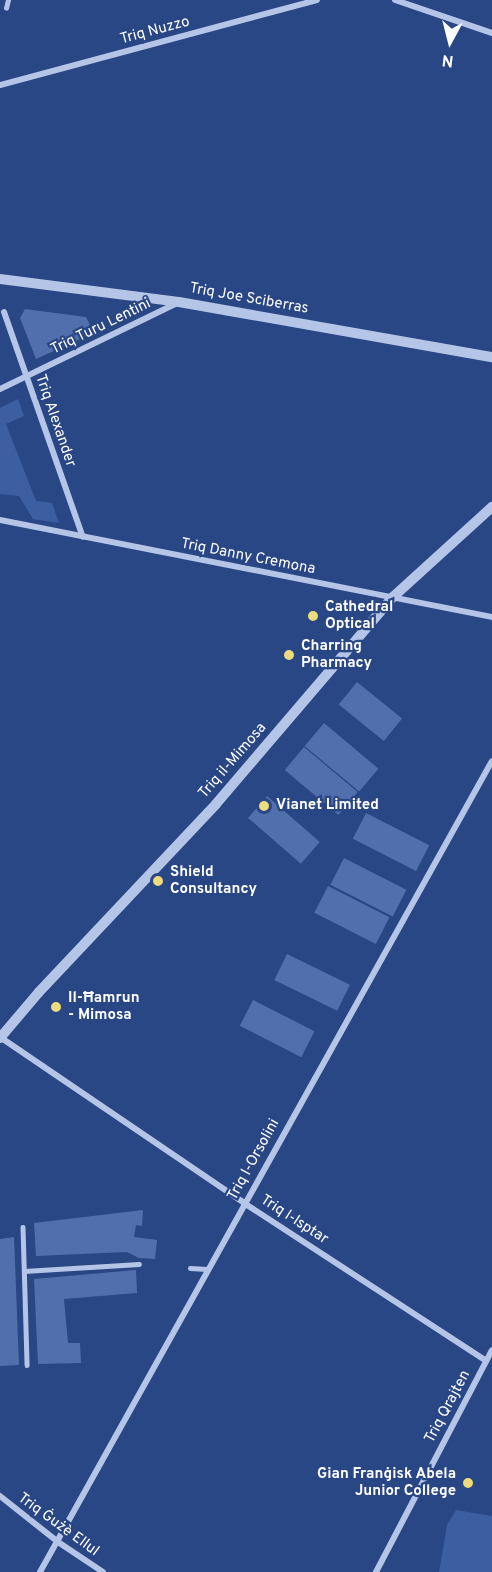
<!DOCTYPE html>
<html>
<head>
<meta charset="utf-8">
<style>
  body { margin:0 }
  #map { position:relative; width:492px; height:1572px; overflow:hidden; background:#294685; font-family:Overpass,sans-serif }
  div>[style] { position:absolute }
  .green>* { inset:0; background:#3e5ea2 }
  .building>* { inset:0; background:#526fad; transform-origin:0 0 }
  .service>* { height:4.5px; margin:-2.25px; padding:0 2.25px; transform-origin:2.25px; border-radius:2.25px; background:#b4c5e7 }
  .minor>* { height:6px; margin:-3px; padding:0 3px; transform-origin:3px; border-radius:3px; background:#b4c5e7 }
  .tertiary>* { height:10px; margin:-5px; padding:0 5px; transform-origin:5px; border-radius:5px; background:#b4c5e7 }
  .dots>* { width:16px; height:16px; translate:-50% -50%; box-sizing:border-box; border:3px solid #294685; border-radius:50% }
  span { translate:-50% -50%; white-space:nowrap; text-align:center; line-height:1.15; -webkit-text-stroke:4.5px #294685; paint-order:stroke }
  .street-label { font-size:15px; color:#fff }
  .poi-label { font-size:15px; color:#fff; font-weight:700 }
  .left { translate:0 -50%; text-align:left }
  .right { translate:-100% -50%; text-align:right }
  .north { position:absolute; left:420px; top:12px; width:60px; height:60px; -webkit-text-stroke:4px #294685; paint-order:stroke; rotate:187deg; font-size:16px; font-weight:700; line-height:24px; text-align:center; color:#fff }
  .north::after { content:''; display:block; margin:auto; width:21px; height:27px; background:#fff; clip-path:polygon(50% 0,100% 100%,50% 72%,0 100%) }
</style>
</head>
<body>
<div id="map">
  <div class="green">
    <div style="clip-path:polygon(18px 399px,24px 416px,6px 424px,36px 501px,52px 503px,59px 523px,33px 519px,19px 496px,0 494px,0 408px)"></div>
    <div style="clip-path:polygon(456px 1510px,492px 1516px,492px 1572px,439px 1572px,447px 1525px)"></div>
  </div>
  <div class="building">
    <div style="clip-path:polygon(25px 309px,86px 317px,94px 333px,36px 359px,20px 318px)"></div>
    <div style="left:357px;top:682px;width:58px;height:29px;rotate:39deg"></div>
    <div style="left:324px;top:723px;width:71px;height:30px;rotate:40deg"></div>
    <div style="left:304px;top:747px;width:70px;height:30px;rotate:40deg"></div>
    <div style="left:267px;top:796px;width:70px;height:29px;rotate:41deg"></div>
    <div style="left:366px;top:813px;width:71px;height:29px;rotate:27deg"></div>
    <div style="left:344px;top:858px;width:70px;height:30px;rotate:27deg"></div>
    <div style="left:328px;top:886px;width:69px;height:30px;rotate:27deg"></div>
    <div style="left:287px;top:954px;width:70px;height:29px;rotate:26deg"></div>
    <div style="left:253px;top:1000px;width:69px;height:29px;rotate:27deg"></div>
    <div style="clip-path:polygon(143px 1210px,142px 1226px,136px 1225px,134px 1237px,157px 1240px,155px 1259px,139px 1258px,127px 1252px,36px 1256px,34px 1223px)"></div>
    <div style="clip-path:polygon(14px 1237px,19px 1365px,0 1366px,0 1239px)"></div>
    <div style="clip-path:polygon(136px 1270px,137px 1293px,64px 1299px,68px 1343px,80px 1343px,81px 1363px,38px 1364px,34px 1279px)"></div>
  </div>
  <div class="service">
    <div style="left:6px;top:8px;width:8px;rotate:-76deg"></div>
    <div style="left:23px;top:1227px;width:138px;rotate:88.3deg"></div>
    <div style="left:190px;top:1268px;width:17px;rotate:3deg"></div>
    <div style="left:24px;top:1271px;width:115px;rotate:-3.5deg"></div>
  </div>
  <div class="minor">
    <div style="left:395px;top:0;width:102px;rotate:18.8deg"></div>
    <div style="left:0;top:85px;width:328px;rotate:-15deg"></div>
    <div style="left:4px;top:312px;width:238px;rotate:70.7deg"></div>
    <div style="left:0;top:389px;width:197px;rotate:-25.9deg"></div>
    <div style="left:0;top:520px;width:501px;rotate:11.15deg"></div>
    <div style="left:0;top:1037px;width:295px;rotate:34.2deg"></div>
    <div style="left:244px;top:1203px;width:289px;rotate:33.1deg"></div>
    <div style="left:0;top:1496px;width:74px;rotate:38.4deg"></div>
    <div style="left:58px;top:1542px;width:54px;rotate:33.7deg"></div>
    <div style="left:40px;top:1572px;width:928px;rotate:-60.87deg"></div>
    <div style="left:376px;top:1572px;width:250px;rotate:-62.4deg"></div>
  </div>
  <div class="tertiary">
    <div style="left:0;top:279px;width:180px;rotate:7.3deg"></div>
    <div style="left:179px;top:302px;width:318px;rotate:10deg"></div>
    <div style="left:0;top:1038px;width:60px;rotate:-49.7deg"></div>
    <div style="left:39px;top:992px;width:258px;rotate:-46.7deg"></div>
    <div style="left:216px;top:804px;width:272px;rotate:-49.5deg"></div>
    <div style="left:393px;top:597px;width:134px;rotate:-42.3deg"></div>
  </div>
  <div class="dots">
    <div style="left:313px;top:616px;background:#eedb7b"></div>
    <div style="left:289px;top:655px;background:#eedb7b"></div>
    <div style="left:264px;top:806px;background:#eedb7b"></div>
    <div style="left:158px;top:881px;background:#eedb7b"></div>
    <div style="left:56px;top:1007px;background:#eedb7b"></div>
    <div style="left:468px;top:1483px;background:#eedb7b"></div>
  </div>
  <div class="street-label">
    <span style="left:155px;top:31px;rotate:-15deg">Triq Nuzzo</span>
    <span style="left:249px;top:299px;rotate:10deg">Triq Joe Sciberras</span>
    <span style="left:101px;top:327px;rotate:-26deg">Triq Turu Lentini</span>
    <span style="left:55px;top:421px;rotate:71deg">Triq Alexander</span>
    <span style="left:248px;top:557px;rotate:11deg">Triq Danny Cremona</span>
    <span style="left:233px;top:761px;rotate:-49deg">Triq il-Mimosa</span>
    <span style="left:254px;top:1160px;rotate:-61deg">Triq l-Orsolini</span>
    <span style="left:294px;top:1220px;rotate:33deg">Triq l-Isptar</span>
    <span style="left:448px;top:1407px;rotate:-62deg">Triq Qrajten</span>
    <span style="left:58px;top:1525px;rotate:36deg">Triq Ġużè Ellul</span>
  </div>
  <div class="poi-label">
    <span class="left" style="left:325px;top:616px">Cathedral<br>Optical</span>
    <span class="left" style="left:301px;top:655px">Charring<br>Pharmacy</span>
    <span class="left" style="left:276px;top:806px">Vianet Limited</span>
    <span class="left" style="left:170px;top:881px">Shield<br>Consultancy</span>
    <span class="left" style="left:68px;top:1007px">Il-Ħamrun<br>- Mimosa</span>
    <span class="right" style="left:456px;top:1483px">Gian Franġisk Abela<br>Junior College</span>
  </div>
  <div class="north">N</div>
</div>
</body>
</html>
